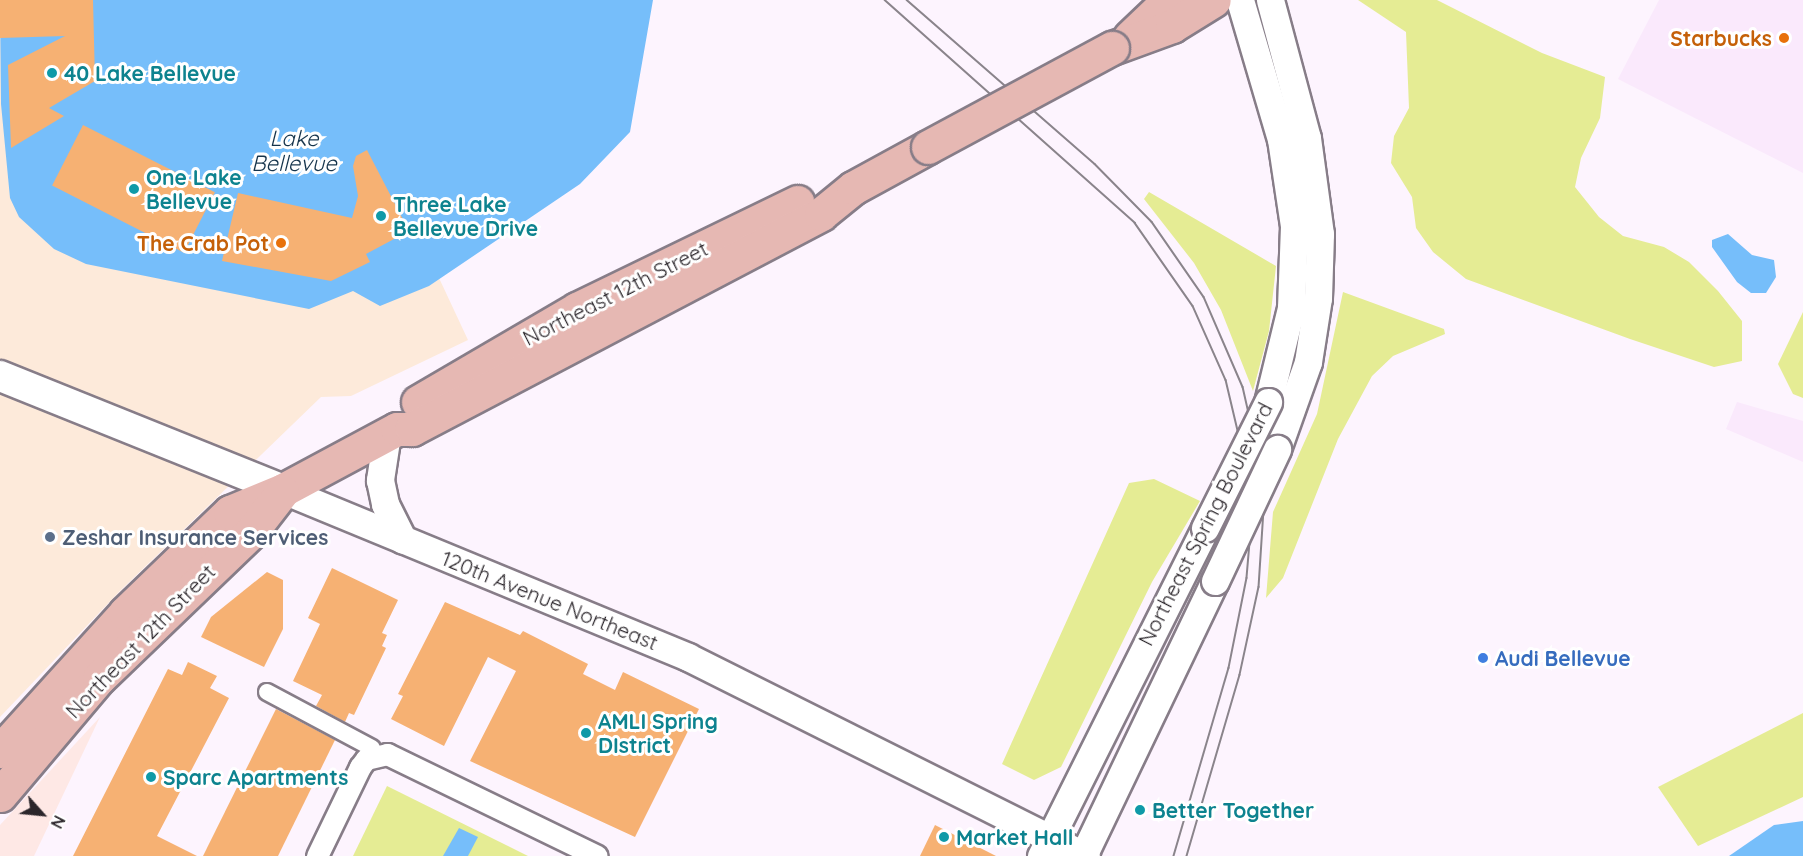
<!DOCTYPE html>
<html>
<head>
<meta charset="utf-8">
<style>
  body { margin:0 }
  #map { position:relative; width:1803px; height:856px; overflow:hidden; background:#fdf4fe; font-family:Quicksand,sans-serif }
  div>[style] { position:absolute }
  .commercial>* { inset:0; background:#fdeada }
  .industrial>* { inset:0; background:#fee8e5 }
  .built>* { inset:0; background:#fae9fc }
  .green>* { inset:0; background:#e5ec94 }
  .water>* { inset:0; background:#76befa }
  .building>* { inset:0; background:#f6b173; transform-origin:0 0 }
  .roads { filter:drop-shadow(2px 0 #877d88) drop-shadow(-2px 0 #877d88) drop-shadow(0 2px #877d88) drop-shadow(0 -2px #877d88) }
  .pedestrian>* { height:16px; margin:-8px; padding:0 8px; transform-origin:8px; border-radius:8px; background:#fff }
  .minor>* { height:21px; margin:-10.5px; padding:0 10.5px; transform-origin:10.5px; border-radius:10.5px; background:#fff }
  .tertiary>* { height:27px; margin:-13.5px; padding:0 13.5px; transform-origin:13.5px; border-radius:13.5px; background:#fff }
  .secondary>* { height:30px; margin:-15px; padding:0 15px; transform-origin:15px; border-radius:15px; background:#fff }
  .primary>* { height:33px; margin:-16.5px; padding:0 16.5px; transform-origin:16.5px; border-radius:16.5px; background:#e6b8b3 }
  .tram>* { height:1.5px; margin:-0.75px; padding:0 0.75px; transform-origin:0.75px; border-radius:0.75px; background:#8a848b }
  .bridges { filter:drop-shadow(2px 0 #877d88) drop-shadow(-2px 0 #877d88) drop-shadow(0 2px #877d88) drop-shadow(0 -2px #877d88) }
  .tertiary-bridge>* { height:27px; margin:-13.5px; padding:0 13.5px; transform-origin:13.5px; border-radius:13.5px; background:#fff }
  .primary-bridge>* { height:33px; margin:-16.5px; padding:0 16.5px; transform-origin:16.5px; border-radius:16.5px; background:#e6b8b3 }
  .dots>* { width:16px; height:16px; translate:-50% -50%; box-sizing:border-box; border:3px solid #fff; border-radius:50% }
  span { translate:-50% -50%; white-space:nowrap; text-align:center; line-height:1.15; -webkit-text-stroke:6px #fff; paint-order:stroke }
  .food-label { font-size:21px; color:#c56008; font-weight:700 }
  .right { translate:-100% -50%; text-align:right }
  .culture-label { font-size:21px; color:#0d838f; font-weight:700 }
  .left { translate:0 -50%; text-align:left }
  .street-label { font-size:21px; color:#2b262b }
  .service-label { font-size:21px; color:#4e5e75; font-weight:700 }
  .shop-label { font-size:21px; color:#366cbe; font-weight:700 }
  .water-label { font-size:22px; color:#15344c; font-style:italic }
  .north { position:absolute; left:12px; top:784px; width:60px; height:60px; -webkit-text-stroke:4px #fff; paint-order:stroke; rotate:117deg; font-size:16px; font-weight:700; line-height:24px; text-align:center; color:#2b262b }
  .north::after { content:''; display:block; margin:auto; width:21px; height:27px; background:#2b262b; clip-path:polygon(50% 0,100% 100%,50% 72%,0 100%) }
</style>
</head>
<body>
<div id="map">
  <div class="commercial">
    <div style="clip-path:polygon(0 0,375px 141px,468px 340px,351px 396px,321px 397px,120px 591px,0 717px)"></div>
  </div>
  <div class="industrial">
    <div style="clip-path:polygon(100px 717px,34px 856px,0 856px,0 825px)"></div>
  </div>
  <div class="built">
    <div style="clip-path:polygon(1659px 0,1803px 0,1803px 173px,1618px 79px)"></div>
    <div style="clip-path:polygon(1737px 402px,1803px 421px,1803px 462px,1726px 429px)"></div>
  </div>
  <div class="green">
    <div style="clip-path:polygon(1358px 0,1437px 0,1542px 53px,1605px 77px,1600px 118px,1581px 158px,1575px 187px,1599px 217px,1623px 236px,1664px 247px,1689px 262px,1718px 291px,1742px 321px,1742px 361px,1714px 367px,1630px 339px,1466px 279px,1433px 252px,1416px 228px,1412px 197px,1391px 163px,1394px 136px,1409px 108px,1406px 32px)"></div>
    <div style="clip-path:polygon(1149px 192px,1276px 266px,1269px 331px,1253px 391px,1221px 310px,1194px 263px,1144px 199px)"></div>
    <div style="clip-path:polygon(1343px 292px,1444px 329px,1445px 334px,1393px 356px,1372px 376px,1338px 439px,1283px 578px,1266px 598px,1273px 512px,1317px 414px)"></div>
    <div style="clip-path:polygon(1803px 312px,1803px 398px,1793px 394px,1778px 364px)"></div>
    <div style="clip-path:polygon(1154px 479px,1200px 501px,1152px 582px,1061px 767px,1034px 780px,1002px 764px,1129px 483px)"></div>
    <div style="clip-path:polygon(1803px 713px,1803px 797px,1698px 846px,1658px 787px)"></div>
    <div style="clip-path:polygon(387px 786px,528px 856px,353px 856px)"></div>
  </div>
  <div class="water">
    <div style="clip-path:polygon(0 0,653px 0,630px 132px,580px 184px,429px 286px,380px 306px,353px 291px,309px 309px,86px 264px,54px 249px,19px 217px,10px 198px,1px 104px)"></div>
    <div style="clip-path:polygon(1728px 234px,1752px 255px,1774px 260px,1776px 277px,1766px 293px,1751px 293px,1737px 282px,1712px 247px,1712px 240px)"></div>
    <div style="clip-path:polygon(1803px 821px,1803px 856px,1729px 856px,1774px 825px)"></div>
    <div style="clip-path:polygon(459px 828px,478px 837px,468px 856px,443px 856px)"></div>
  </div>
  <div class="building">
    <div style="clip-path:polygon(0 0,93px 0,95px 81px,49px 108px,64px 116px,11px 148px,8px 65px,65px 36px,0 38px)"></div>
    <div style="left:83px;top:125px;width:148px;height:68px;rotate:27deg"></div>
    <div style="clip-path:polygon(367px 150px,409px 231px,366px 254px,370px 262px,331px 281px,222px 261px,238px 193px,352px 218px,358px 196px,353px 166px,356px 156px)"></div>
    <div style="clip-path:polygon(332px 568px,398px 600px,382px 633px,387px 635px,382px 646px,386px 648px,354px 715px,349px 713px,345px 722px,316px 706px,322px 695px,293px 681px,320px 624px,308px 618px)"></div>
    <div style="clip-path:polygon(267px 572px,283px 580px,283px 629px,264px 667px,201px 637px,211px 617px)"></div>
    <div style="clip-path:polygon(445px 602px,520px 635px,523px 631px,588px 664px,583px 674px,615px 690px,623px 672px,699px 709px,635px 837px,470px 761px,516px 671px,488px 657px,444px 746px,391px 719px,403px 696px,398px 694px)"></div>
    <div style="clip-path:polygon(188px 662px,217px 676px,210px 688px,229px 698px,157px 836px,197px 856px,73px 856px,168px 669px,182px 675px)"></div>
    <div style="clip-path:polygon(276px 709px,335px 740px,278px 856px,203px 856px)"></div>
    <div style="clip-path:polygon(935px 825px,996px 856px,920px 856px)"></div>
  </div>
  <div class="roads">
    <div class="pedestrian">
      <div style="left:267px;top:692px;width:119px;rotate:28.1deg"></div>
    </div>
    <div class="minor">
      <div style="left:317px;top:856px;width:99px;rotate:-64.2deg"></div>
      <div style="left:360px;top:767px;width:10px;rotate:-53deg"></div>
      <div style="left:366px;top:759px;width:22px;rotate:-13deg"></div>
      <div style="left:387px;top:754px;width:233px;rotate:25.9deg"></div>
    </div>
    <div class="tertiary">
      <div style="left:1240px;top:0;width:145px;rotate:73.6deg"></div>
      <div style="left:1281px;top:139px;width:88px;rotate:81.5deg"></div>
      <div style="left:1294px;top:226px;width:82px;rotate:92.1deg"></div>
      <div style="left:1291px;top:308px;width:97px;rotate:103.7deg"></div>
      <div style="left:1270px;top:0;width:143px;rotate:75deg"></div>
      <div style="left:1307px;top:138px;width:97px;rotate:82.3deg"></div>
      <div style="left:1320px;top:234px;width:64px;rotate:91.8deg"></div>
      <div style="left:1318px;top:298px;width:65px;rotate:98.9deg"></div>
      <div style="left:1308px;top:362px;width:92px;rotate:109.6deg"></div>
      <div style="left:387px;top:434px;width:47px;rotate:98.7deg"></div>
      <div style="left:380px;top:480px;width:25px;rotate:78deg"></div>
      <div style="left:385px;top:504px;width:40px;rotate:63.4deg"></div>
      <div style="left:283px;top:490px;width:438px;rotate:22.4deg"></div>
      <div style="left:688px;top:657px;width:445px;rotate:26.6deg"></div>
      <div style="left:1041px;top:856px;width:367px;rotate:-63.4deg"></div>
      <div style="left:1083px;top:856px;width:305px;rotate:-64.4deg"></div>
    </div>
    <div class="secondary">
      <div style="left:0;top:376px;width:305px;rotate:21.9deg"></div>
    </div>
    <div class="primary">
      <div style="left:1130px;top:37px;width:54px;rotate:-43.5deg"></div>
      <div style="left:1112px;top:48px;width:64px;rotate:-20.1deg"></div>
      <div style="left:1172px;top:26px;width:49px;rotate:-31.8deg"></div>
      <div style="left:418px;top:402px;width:184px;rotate:-30.3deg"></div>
      <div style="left:577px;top:309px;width:245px;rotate:-25.9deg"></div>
      <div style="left:0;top:751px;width:186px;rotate:-47.8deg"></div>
      <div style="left:125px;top:613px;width:146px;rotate:-43.9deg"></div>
      <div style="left:230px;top:512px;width:57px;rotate:-22.5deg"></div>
      <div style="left:283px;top:490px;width:129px;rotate:-28.2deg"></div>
      <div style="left:397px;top:429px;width:15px"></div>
      <div style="left:412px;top:429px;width:462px;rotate:-27.7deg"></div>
      <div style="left:821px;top:214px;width:41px;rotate:-39.1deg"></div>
      <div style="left:853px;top:188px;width:85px;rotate:-28.7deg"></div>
      <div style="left:0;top:795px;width:153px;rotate:-49.8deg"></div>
      <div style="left:99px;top:678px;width:211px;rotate:-43.8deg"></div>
      <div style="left:251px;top:532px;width:51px;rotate:-52.2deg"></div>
    </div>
  </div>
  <div class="tram">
    <div style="left:885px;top:0;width:335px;rotate:41.7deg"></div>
    <div style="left:1135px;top:223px;width:101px;rotate:55.1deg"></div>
    <div style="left:1193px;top:306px;width:81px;rotate:66deg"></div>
    <div style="left:1226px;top:380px;width:91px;rotate:76.7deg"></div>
    <div style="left:1247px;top:469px;width:62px;rotate:86.3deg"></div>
    <div style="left:1251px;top:531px;width:47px;rotate:94.9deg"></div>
    <div style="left:1247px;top:578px;width:92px;rotate:101.3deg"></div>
    <div style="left:1229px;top:668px;width:196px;rotate:106.3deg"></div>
    <div style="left:907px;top:0;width:249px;rotate:41.1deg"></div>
    <div style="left:1095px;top:164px;width:81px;rotate:45.5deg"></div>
    <div style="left:1152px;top:222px;width:91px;rotate:55.3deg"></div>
    <div style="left:1204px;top:297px;width:98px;rotate:66.6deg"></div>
    <div style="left:1243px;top:387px;width:58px;rotate:77.2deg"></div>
    <div style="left:1256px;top:444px;width:66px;rotate:83.1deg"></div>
    <div style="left:1264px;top:510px;width:77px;rotate:93.7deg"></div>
    <div style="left:1259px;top:587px;width:90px;rotate:102.2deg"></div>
    <div style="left:1240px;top:675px;width:189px;rotate:106.3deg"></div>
  </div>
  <div class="bridges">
    <div class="tertiary-bridge">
      <div style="left:1205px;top:528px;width:141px;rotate:-63.4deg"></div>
      <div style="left:1215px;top:581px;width:146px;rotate:-64.8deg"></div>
    </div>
    <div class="primary-bridge">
      <div style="left:928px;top:147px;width:209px;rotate:-28.3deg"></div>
    </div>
  </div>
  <div class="dots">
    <div style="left:1784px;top:38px;background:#e8710a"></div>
    <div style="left:52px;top:73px;background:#0f9aa8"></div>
    <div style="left:134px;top:189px;background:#0f9aa8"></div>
    <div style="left:381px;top:216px;background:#0f9aa8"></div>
    <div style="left:281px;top:243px;background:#e8710a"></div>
    <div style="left:50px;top:537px;background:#5c6f8a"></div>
    <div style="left:1483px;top:658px;background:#3f7fe0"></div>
    <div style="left:586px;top:733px;background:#0f9aa8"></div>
    <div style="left:151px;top:777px;background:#0f9aa8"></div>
    <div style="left:1140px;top:810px;background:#0f9aa8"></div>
    <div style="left:944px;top:837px;background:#0f9aa8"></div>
  </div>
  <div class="food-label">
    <span class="right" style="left:1772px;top:38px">Starbucks</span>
    <span class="right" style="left:269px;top:243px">The Crab Pot</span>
  </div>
  <div class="culture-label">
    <span class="left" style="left:64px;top:73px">40 Lake Bellevue</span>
    <span class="left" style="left:146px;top:189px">One Lake<br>Bellevue</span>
    <span class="left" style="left:393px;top:216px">Three Lake<br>Bellevue Drive</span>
    <span class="left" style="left:598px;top:733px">AMLI Spring<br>DIstrict</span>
    <span class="left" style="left:163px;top:777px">Sparc Apartments</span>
    <span class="left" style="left:1152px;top:810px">Better Together</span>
    <span class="left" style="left:956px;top:837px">Market Hall</span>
  </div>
  <div class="street-label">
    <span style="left:615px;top:293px;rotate:-27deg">Northeast 12th Street</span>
    <span style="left:1205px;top:524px;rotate:-63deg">Northeast Spring Boulevard</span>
    <span style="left:550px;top:600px;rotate:22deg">120th Avenue Northeast</span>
    <span style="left:140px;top:641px;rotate:-46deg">Northeast 12th Street</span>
  </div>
  <div class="service-label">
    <span class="left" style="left:62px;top:537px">Zeshar Insurance Services</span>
  </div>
  <div class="shop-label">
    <span class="left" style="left:1495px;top:658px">Audi Bellevue</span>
  </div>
  <div class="water-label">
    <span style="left:294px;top:151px">Lake<br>Bellevue</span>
  </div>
  <div class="north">N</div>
</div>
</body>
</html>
